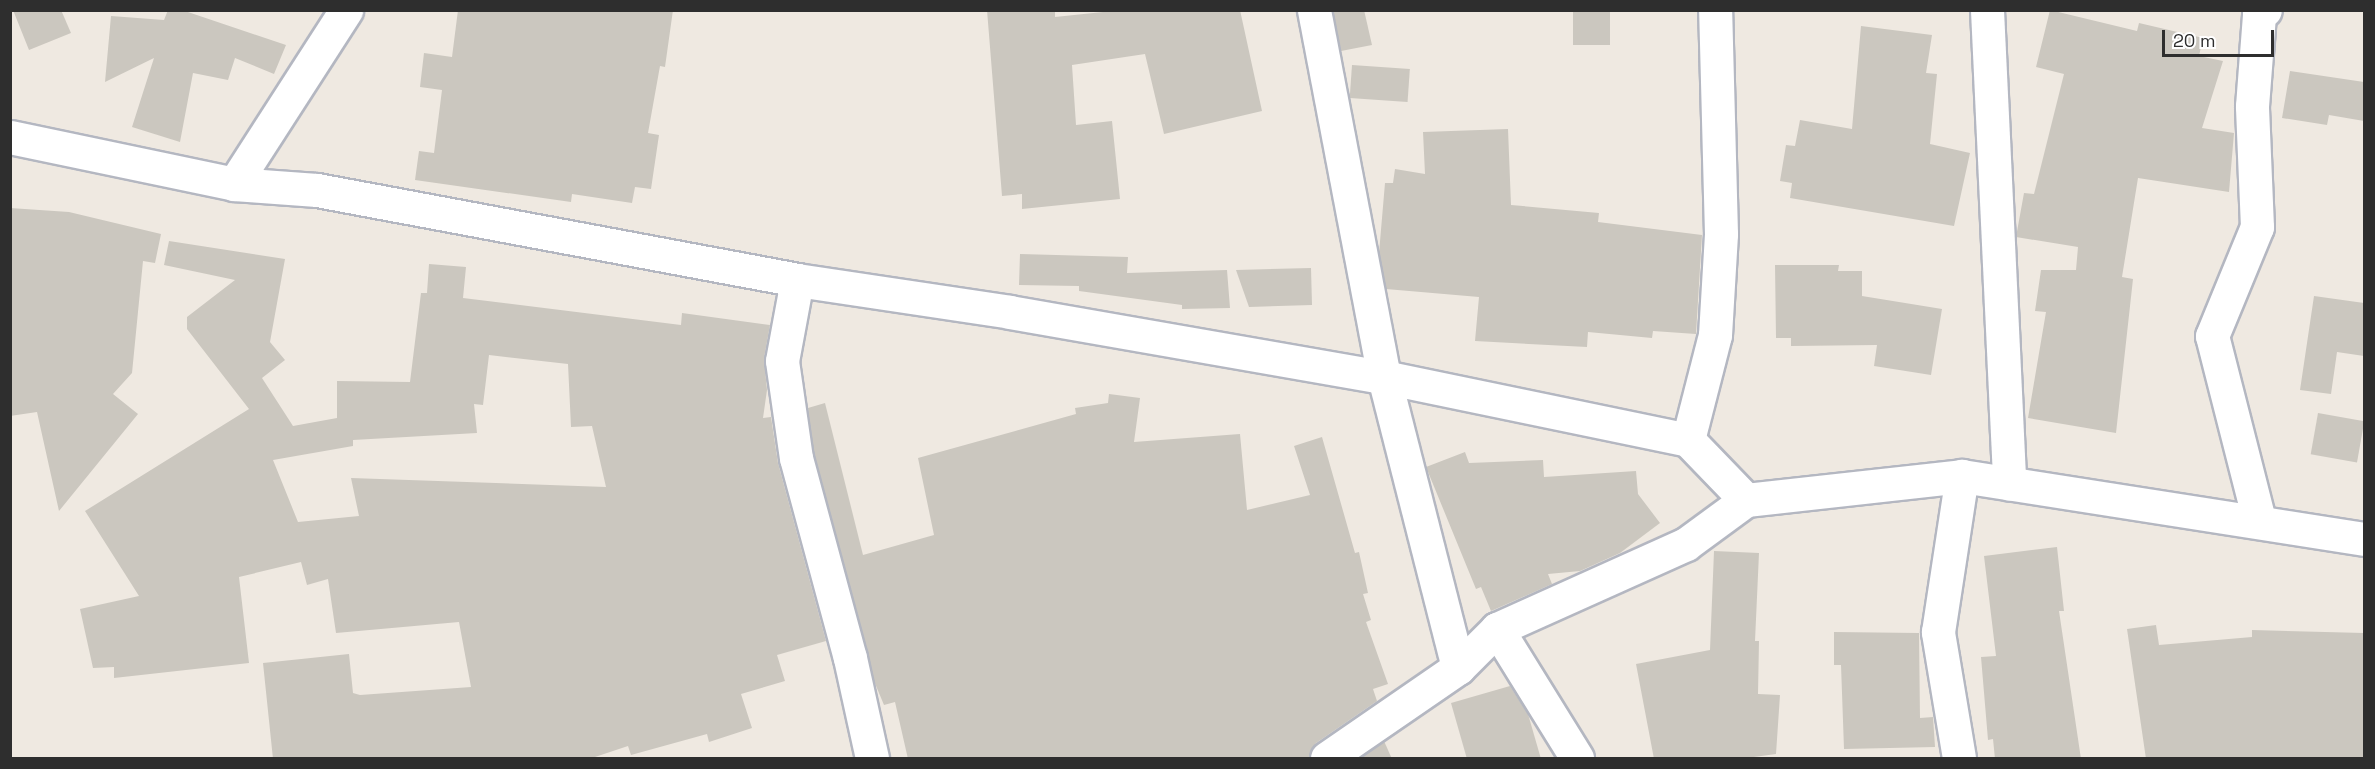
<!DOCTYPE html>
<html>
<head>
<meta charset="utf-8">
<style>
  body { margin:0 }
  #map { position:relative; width:2375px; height:769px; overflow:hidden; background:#efe9e1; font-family:"Space Grotesk",sans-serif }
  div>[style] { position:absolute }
  .building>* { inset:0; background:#cbc7bf; transform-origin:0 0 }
  .roads { filter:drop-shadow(2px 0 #b4b7c1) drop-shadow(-2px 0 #b4b7c1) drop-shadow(0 2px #b4b7c1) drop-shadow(0 -2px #b4b7c1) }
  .street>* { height:33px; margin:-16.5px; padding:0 16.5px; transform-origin:16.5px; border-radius:16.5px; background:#fff }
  span { translate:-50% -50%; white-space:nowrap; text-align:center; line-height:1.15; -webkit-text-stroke:6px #fff; paint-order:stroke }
  .frame { position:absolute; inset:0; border:12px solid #2e2e2e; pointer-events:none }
  .scale { position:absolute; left:2162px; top:30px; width:112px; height:27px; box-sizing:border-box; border:3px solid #2e2e2e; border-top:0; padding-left:8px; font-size:18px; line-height:21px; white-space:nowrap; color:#2e2e2e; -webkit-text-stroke:4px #fff; paint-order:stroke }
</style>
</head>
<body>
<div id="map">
  <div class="building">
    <div style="clip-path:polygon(13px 10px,61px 10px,71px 33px,29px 50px)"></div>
    <div style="clip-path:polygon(168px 10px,182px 10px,286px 45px,274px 74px,235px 58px,228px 80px,193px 73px,180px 142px,132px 127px,154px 58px,105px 82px,111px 16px,164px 20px)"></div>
    <div style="clip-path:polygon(458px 10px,673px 10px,665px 67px,660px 66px,648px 133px,659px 135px,651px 189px,635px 187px,632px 203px,572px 194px,571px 202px,415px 180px,419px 151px,434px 153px,442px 90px,420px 87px,424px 53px,452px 57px)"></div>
    <div style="clip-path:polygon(987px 10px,1055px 10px,1055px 17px,1122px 10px,1240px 10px,1262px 111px,1164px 134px,1145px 54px,1072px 65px,1076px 125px,1112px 121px,1120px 199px,1022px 209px,1022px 194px,1002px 196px)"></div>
    <div style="clip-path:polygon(1333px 10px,1364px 10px,1372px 45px,1341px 51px)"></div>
    <div style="left:1573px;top:10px;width:37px;height:35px"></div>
    <div style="clip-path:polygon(2050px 10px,2137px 31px,2139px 23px,2203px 38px,2199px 56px,2223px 61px,2202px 128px,2234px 133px,2229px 192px,2138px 178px,2122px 277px,2133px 279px,2116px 433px,2028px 418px,2046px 312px,2035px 311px,2041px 270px,2076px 270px,2078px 247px,2016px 237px,2024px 193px,2034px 194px,2064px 74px,2036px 67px)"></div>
    <div style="clip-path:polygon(1861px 26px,1932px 35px,1926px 73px,1937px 74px,1930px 144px,1970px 153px,1954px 226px,1790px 198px,1792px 183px,1780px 181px,1786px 145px,1795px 146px,1800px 120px,1852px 129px)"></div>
    <div style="left:1352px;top:65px;width:58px;height:33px;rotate:4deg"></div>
    <div style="clip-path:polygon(2290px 71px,2364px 82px,2364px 121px,2329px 115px,2327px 125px,2282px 118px)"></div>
    <div style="clip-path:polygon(1508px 129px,1511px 205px,1599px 213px,1598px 222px,1702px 235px,1696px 334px,1653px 331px,1652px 338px,1588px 332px,1587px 347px,1475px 341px,1479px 297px,1386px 289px,1379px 253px,1385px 183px,1393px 183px,1395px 169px,1425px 174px,1423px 132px)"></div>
    <div style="clip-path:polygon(10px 208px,69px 212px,161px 234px,155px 263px,143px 261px,132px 373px,113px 394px,138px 414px,59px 511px,37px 412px,10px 416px)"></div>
    <div style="clip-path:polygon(evenodd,169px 241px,285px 259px,270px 342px,285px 360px,262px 378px,293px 426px,337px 418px,337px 381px,410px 382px,421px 293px,427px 293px,429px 264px,466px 267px,463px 298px,681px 325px,682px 313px,770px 325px,764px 358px,767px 390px,763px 418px,771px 417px,778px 463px,826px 641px,777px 655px,785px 681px,741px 694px,752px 728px,709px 742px,707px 734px,631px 755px,628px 746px,589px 759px,273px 759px,263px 663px,349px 654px,353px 693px,360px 695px,471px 687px,459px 622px,336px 633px,328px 579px,307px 585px,301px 562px,239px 577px,249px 663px,114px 678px,114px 667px,93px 668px,80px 609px,139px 596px,85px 511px,249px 409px,187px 329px,187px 317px,235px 280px,164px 265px,169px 241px,489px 355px,568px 364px,571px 427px,592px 426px,606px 487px,351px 478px,359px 516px,298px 522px,273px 460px,353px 446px,353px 440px,477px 433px,474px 404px,483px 405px,489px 355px)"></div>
    <div style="clip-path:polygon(1020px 254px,1128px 257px,1127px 273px,1227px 270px,1230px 308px,1182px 309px,1182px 305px,1079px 291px,1079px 286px,1019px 285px)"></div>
    <div style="clip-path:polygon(1775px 265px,1839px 265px,1838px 271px,1862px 271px,1862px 296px,1942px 309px,1931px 375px,1874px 366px,1877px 345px,1791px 346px,1791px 338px,1776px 338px)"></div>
    <div style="clip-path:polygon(1311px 268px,1312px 305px,1249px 307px,1236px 270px)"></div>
    <div style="clip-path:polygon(2314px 296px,2364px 303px,2364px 356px,2337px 352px,2331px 394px,2300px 390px)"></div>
    <div style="clip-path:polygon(1109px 394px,1140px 398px,1134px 442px,1240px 434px,1247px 510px,1310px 495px,1294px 446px,1322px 437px,1355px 553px,1359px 552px,1368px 593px,1363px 594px,1371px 620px,1366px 622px,1388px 684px,1373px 689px,1377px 701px,1316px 743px,1308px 759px,908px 759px,895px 702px,884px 705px,874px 681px,814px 454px,808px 408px,825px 403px,863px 555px,934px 535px,918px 458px,1076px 414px,1075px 408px,1108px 403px)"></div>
    <div style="left:2318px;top:413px;width:47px;height:42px;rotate:10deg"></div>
    <div style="clip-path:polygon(1465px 452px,1469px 463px,1543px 460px,1544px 477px,1636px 471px,1638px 494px,1660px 523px,1620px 553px,1580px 571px,1548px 574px,1552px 584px,1491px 611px,1481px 587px,1476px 589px,1426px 467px)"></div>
    <div style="clip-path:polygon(2057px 547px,2064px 611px,2059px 611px,2081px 759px,1995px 759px,1993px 739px,1988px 740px,1981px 657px,1996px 656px,1984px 556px)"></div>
    <div style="clip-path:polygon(1714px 551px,1759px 553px,1755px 641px,1759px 641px,1758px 694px,1780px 695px,1776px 754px,1739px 759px,1654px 759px,1636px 664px,1710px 650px)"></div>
    <div style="clip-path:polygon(2156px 625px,2159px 645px,2252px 637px,2252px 630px,2364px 633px,2364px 759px,2146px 759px,2127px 629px)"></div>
    <div style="clip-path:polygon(1834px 632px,1919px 633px,1920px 718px,1933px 717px,1935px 747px,1844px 749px,1841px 665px,1834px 665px)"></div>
    <div style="clip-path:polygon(1510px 686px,1528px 714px,1541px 759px,1467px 759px,1451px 703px)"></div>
    <div style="clip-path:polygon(1384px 741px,1392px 759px,1359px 759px)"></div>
  </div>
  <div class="roads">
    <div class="street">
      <div style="left:1314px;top:10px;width:374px;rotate:79.2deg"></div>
      <div style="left:1384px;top:377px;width:300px;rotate:75.7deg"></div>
      <div style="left:1987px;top:10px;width:474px;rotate:87.3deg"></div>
      <div style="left:10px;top:137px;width:229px;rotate:11.8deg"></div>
      <div style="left:234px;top:184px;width:83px;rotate:4.1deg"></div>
      <div style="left:317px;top:190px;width:488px;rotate:10.6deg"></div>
      <div style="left:797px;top:280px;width:215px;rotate:8.5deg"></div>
      <div style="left:1010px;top:312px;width:380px;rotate:9.9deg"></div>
      <div style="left:1384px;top:377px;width:310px;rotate:11.7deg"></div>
      <div style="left:1688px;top:440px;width:83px;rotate:46deg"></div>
      <div style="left:1746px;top:500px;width:217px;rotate:-6.3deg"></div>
      <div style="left:1962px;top:476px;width:407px;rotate:8.9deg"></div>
      <div style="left:234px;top:184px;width:207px;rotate:-57.2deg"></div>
      <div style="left:797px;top:280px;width:82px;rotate:100.5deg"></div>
      <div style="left:782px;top:361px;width:98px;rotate:81.8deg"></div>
      <div style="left:796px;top:458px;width:207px;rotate:74.9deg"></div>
      <div style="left:850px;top:658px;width:102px;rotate:77.6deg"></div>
      <div style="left:1688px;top:440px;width:108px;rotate:-75.6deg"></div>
      <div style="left:1715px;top:335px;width:101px;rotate:-86.6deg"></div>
      <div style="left:1721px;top:234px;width:224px;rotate:-91.5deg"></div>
      <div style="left:2259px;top:520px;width:190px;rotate:-104.3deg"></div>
      <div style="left:2212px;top:336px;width:118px;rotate:-67.6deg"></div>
      <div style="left:2257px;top:227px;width:121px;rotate:-92.4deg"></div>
      <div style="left:2252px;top:106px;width:92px;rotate:-85.6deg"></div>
      <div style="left:2259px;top:14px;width:7px;rotate:-34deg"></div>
      <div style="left:1497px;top:629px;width:152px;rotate:58.2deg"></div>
      <div style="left:1327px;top:758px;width:159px;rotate:-34.5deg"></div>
      <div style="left:1458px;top:668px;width:55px;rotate:-45deg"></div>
      <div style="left:1497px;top:629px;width:207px;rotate:-24.2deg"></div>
      <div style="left:1686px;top:544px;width:74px;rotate:-36.3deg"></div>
      <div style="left:1959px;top:758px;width:128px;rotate:-99.5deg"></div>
      <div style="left:1938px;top:632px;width:158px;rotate:-81.3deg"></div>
    </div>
  </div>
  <div class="frame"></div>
  <div class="scale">20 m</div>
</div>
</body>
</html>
